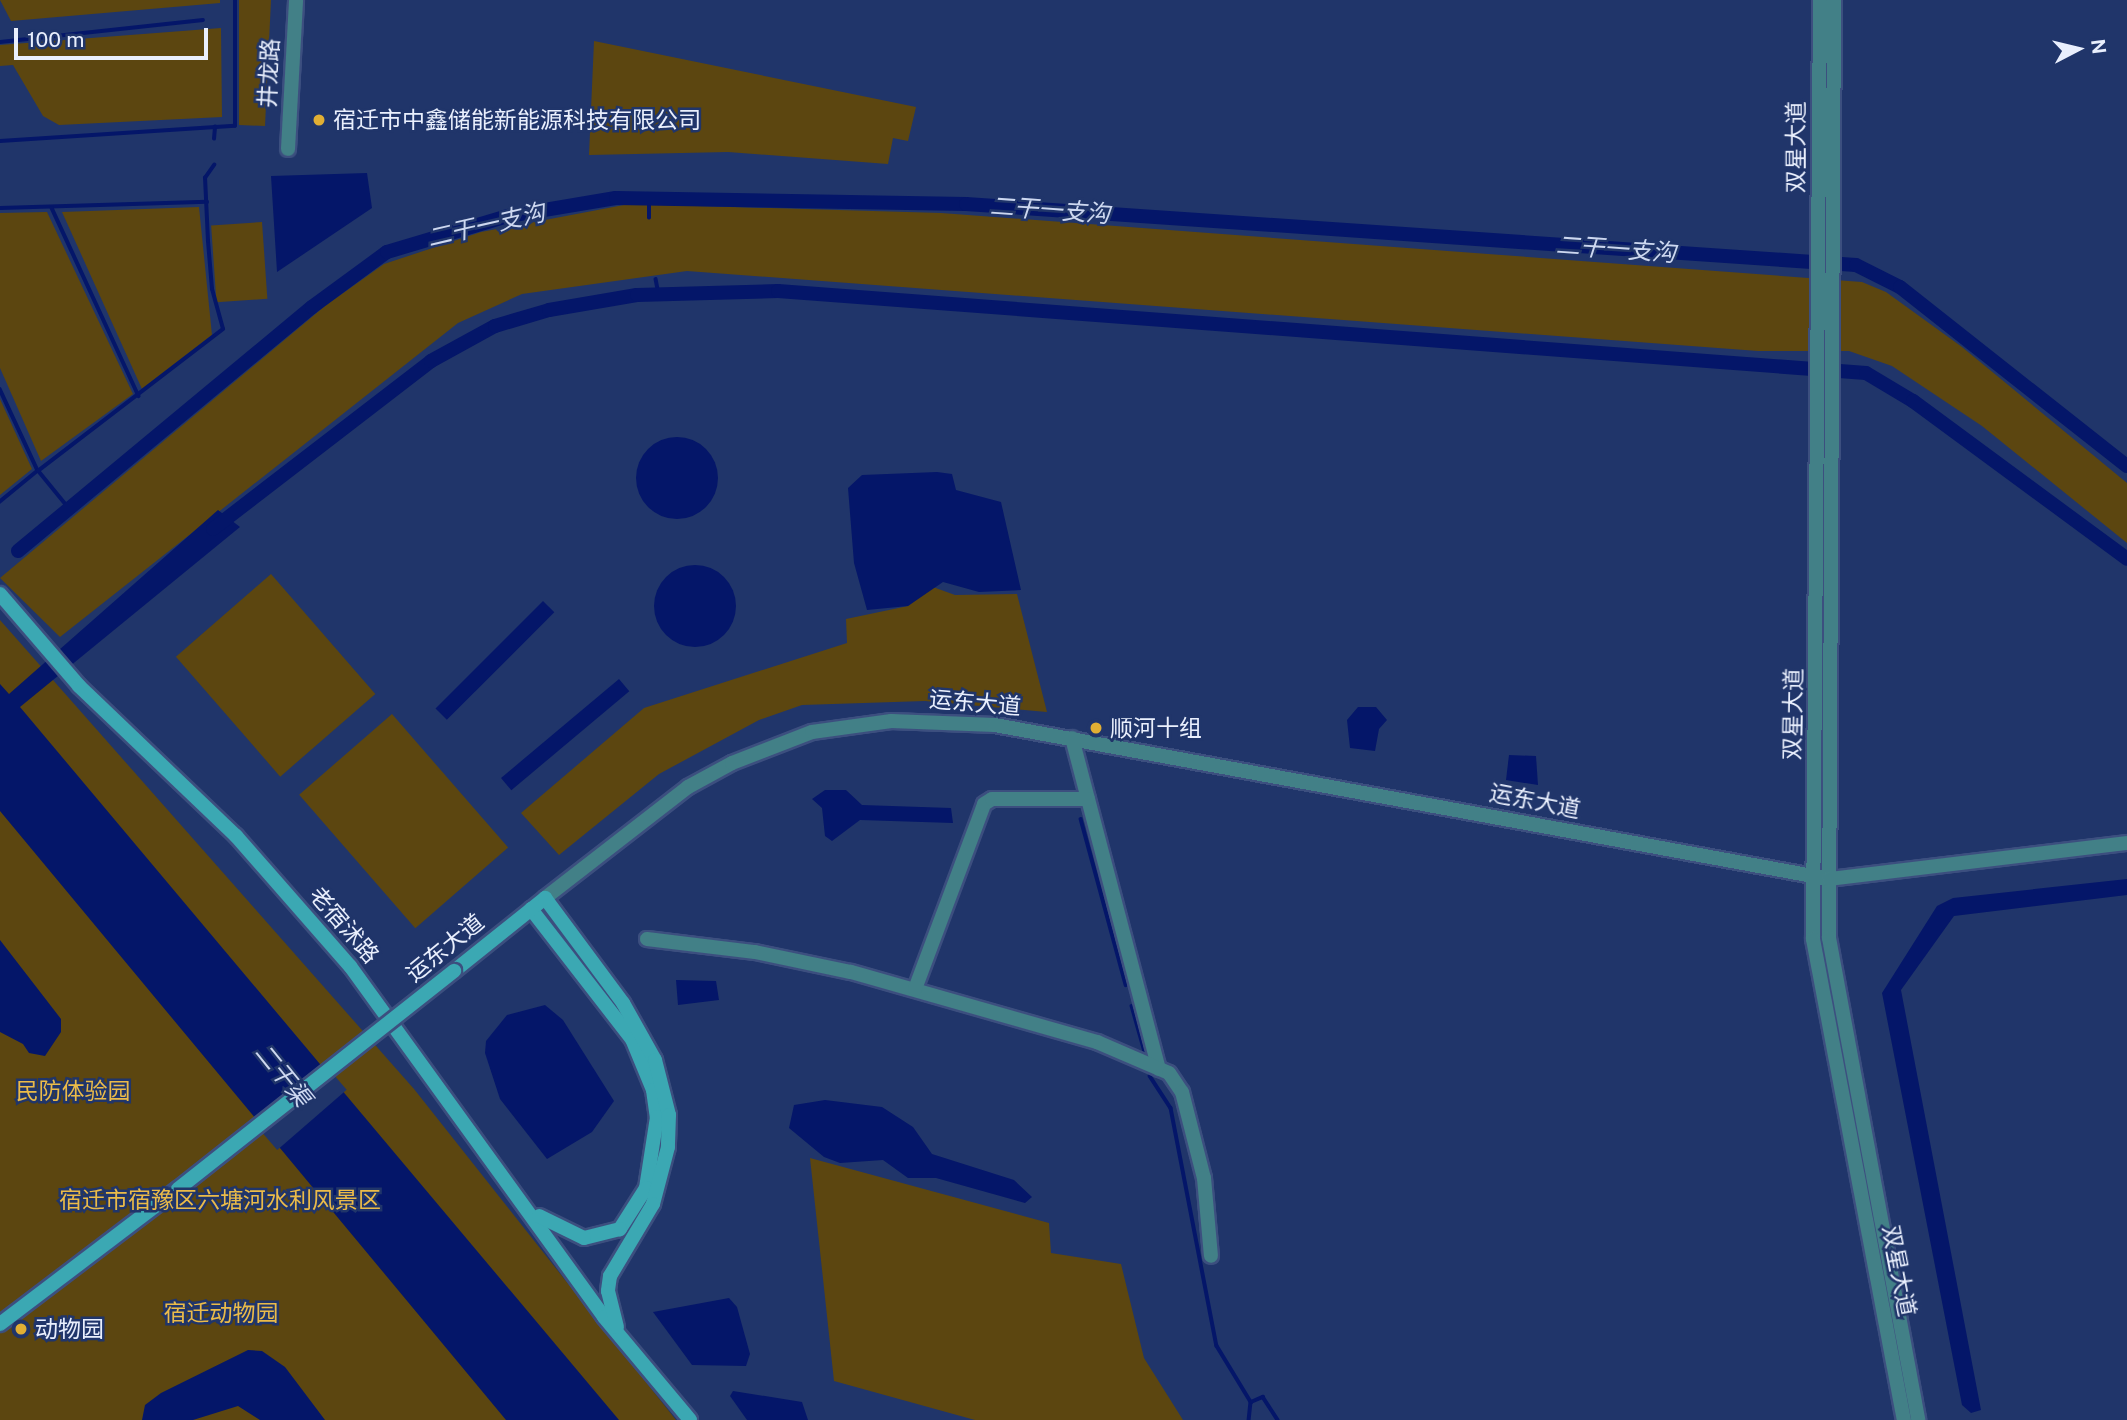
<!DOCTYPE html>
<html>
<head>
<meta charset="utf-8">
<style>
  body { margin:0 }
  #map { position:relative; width:2127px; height:1420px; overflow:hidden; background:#20356a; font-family:"Public Sans","Noto Sans SC",sans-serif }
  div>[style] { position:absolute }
  .green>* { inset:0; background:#5c4610; transform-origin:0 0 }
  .water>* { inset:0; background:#041669; transform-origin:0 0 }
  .round { border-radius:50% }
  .pier>* { inset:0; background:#20356a; transform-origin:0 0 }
  .stream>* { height:3.5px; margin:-1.75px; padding:0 1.75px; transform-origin:1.75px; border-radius:1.75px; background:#041669 }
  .canal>* { height:14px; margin:-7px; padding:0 7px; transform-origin:7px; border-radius:7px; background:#041669 }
  .roads { filter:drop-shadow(2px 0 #3c4f7f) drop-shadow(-2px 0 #3c4f7f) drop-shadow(0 2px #3c4f7f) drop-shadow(0 -2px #3c4f7f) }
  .minor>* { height:14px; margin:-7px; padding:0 7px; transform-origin:7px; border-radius:7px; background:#428087 }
  .tertiary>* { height:14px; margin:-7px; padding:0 7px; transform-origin:7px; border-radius:7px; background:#428087 }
  .secondary>* { height:14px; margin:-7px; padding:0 7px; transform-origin:7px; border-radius:7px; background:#3ba8b3 }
  .bridges { filter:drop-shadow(2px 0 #3c4f7f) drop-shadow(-2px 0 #3c4f7f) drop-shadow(0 2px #3c4f7f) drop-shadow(0 -2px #3c4f7f) }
  .secondary-bridge>* { height:14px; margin:-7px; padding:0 7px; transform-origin:7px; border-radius:7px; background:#3ba8b3 }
  .dots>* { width:19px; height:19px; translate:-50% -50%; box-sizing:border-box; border:4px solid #20356a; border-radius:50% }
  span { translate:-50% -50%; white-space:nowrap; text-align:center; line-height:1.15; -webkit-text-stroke:5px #20356a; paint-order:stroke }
  .street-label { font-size:23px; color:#e9effd }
  .poi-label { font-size:23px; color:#e9effd }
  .left { translate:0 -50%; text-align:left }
  .park-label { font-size:23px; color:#ebbb49 }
  .water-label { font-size:24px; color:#cdd8f0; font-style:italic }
  .north { position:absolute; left:2043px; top:14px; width:70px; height:70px; -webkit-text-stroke:5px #20356a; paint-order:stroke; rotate:83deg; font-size:19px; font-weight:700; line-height:28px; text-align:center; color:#e9effd }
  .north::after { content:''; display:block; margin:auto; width:24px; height:32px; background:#e9effd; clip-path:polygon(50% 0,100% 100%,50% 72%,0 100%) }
  .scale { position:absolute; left:14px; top:28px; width:194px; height:32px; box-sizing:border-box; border:4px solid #e9effd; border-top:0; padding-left:9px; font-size:21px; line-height:24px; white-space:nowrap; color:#e9effd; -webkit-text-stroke:5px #20356a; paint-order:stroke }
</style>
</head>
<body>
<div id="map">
  <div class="green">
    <div style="clip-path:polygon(0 0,220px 0,220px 3px,11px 21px)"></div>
    <div style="clip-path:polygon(239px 0,271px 0,265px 126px,239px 125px)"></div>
    <div style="clip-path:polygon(221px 28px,222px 117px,59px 125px,43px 116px,13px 65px,0 66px,0 45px)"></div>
    <div style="clip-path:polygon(594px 41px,916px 107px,908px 141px,893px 138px,888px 164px,728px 152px,589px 155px)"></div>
    <div style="clip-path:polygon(629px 204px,941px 213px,1862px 282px,1886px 292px,1962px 347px,2127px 483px,2127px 543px,1982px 426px,1892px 366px,1849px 351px,1758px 351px,687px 271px,522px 294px,458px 323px,60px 637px,0 578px,325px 306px,384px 264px,481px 232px)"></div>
    <div style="clip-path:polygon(199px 207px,212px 335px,142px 389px,62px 212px)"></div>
    <div style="clip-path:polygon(47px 212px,133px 394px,41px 461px,0 368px,0 213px)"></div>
    <div style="left:262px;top:222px;width:77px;height:51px;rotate:86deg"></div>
    <div style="clip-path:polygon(0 399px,32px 469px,0 495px)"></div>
    <div style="left:271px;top:574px;width:159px;height:126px;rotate:49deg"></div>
    <div style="clip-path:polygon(933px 587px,955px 595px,1017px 594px,1047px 712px,925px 701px,802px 705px,759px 720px,659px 774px,559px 855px,521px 813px,644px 708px,847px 643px,846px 619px,908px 606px)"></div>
    <div style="clip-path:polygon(0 620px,414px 1089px,676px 1420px,0 1420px)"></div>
    <div style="left:392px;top:714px;width:177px;height:123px;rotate:49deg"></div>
    <div style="clip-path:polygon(810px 1158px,1049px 1223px,1051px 1253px,1121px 1264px,1144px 1358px,1183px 1420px,975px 1420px,834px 1381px)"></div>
  </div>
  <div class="water">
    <div style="clip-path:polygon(367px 173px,372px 208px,277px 272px,271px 176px)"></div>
    <div class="round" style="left:636px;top:437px;width:82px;height:82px"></div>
    <div style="clip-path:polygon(937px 472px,952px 474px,956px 490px,1001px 502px,1021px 590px,979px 592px,943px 582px,908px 606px,867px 610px,854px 563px,848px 488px,862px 475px)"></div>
    <div style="clip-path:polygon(218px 510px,240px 527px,20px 707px,619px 1420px,506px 1420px,0 811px,0 684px,9px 694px)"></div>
    <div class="round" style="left:654px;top:565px;width:82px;height:82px"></div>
    <div style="left:543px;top:601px;width:16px;height:152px;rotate:45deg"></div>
    <div style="left:619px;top:679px;width:16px;height:154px;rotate:50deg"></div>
    <div style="clip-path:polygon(1358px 707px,1376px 707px,1387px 720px,1379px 729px,1375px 751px,1350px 748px,1347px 720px)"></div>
    <div style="clip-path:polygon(1509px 755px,1536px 756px,1538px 785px,1506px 780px)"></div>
    <div style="clip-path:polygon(825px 790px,846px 790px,862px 805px,951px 808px,953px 823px,860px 820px,832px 841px,825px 836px,822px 808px,812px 799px)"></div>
    <div style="clip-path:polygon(2127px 879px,2127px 895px,1954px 916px,1901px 990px,1981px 1410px,1971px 1413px,1962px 1405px,1882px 993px,1937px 906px,1953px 898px)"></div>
    <div style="clip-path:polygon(0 940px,61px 1019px,61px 1032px,45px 1056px,29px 1053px,23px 1044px,0 1032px)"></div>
    <div style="clip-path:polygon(676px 980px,716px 981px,719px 1000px,678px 1005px)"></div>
    <div style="clip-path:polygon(545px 1005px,563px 1020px,614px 1101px,592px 1132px,547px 1159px,500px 1099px,485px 1053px,486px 1041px,507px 1015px)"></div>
    <div style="clip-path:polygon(825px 1100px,882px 1107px,913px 1127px,932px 1154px,1014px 1180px,1032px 1197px,1025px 1203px,936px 1178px,908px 1178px,883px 1160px,840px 1163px,824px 1157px,789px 1128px,794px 1105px)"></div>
    <div style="clip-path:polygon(729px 1298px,737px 1307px,750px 1354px,746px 1366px,692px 1365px,653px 1312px)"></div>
    <div style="clip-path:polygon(248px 1350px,262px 1351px,285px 1367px,325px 1420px,260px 1420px,238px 1406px,193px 1420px,142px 1420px,145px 1405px,161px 1393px)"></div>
    <div style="clip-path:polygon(733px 1391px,802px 1402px,808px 1420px,747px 1420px,730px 1396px)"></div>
  </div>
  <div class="pier">
    <div style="left:327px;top:1067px;width:30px;height:92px;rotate:49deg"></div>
  </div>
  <div class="stream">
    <div style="left:0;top:42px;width:204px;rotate:-6.2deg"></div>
    <div style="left:214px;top:139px;width:12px;rotate:-85deg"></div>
    <div style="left:0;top:141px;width:235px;rotate:-3.7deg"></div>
    <div style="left:235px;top:126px;width:126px;rotate:-90deg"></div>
    <div style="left:0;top:208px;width:207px;rotate:-1.7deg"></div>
    <div style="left:52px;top:208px;width:207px;rotate:65.2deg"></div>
    <div style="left:649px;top:218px;width:20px;rotate:-90deg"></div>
    <div style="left:656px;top:279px;width:15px;rotate:79deg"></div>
    <div style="left:0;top:389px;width:90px;rotate:65.1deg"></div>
    <div style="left:38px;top:471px;width:49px;rotate:140.8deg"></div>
    <div style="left:69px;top:509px;width:49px;rotate:-129.2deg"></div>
    <div style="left:38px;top:471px;width:233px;rotate:-37.5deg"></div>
    <div style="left:223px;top:329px;width:41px;rotate:-105.4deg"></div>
    <div style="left:212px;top:289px;width:48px;rotate:-94.8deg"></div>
    <div style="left:208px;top:241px;width:63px;rotate:-92.7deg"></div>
    <div style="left:205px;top:178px;width:16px;rotate:-55deg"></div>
    <div style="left:1081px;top:819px;width:172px;rotate:74.8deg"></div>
    <div style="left:1132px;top:1006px;width:51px;rotate:74.1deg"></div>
    <div style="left:1150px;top:1076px;width:38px;rotate:57deg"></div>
    <div style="left:1171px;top:1108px;width:242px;rotate:79.1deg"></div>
    <div style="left:1217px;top:1346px;width:66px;rotate:58.7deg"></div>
    <div style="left:1251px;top:1402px;width:18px;rotate:96deg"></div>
    <div style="left:1251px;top:1402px;width:13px;rotate:-23deg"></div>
    <div style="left:1263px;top:1397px;width:27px;rotate:57deg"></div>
  </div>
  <div class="canal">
    <div style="left:213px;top:529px;width:275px;rotate:-37.6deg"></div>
    <div style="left:431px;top:361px;width:73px;rotate:-28.7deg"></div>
    <div style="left:495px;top:326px;width:56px;rotate:-16.5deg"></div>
    <div style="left:549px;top:310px;width:89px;rotate:-9.7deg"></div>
    <div style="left:637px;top:295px;width:141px;rotate:-1.6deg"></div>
    <div style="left:778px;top:291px;width:1091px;rotate:4.31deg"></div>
    <div style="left:1866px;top:373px;width:55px;rotate:30.8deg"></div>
    <div style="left:1913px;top:401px;width:266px;rotate:36.4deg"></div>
    <div style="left:18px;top:551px;width:382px;rotate:-39.7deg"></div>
    <div style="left:312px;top:307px;width:93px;rotate:-36.3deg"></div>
    <div style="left:387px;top:252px;width:126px;rotate:-16.6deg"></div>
    <div style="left:508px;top:216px;width:109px;rotate:-9.5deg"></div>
    <div style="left:616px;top:198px;width:350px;rotate:1deg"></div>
    <div style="left:966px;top:204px;width:892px;rotate:3.92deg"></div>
    <div style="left:1856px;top:265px;width:49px;rotate:26.6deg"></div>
    <div style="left:1900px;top:287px;width:289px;rotate:38.3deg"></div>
  </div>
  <div class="roads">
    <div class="minor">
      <div style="left:1072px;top:738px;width:342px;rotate:75.3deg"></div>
      <div style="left:647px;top:939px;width:109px;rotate:6.9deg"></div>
      <div style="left:755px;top:952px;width:98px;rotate:11.8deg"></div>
      <div style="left:851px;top:972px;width:256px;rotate:15.9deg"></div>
      <div style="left:1097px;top:1042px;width:78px;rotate:23.3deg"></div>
      <div style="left:1169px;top:1073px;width:23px;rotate:56deg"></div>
      <div style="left:1182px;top:1092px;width:89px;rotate:75.7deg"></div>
      <div style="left:1204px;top:1178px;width:78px;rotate:84.9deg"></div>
      <div style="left:915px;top:989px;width:197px;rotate:-69.5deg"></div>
      <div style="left:984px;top:804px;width:9px;rotate:-32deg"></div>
      <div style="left:992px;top:799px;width:96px"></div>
    </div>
    <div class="tertiary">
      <div style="left:1820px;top:0;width:939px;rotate:90.43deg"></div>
      <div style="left:1813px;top:939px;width:490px;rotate:79.3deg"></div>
      <div style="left:1834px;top:0;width:938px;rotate:90.31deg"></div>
      <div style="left:1829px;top:938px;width:490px;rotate:79.5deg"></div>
      <div style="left:288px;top:149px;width:149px;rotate:-86.9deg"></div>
      <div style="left:545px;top:898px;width:181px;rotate:-37.8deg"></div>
      <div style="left:688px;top:787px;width:50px;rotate:-28.6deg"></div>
      <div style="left:732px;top:763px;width:86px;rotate:-21.2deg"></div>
      <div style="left:812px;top:732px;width:80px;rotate:-7.9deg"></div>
      <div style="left:891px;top:721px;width:104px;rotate:2.2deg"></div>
      <div style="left:995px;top:725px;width:848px;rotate:10.46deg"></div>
      <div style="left:1829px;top:879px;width:300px;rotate:-6.9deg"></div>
    </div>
    <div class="secondary">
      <div style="left:0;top:594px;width:121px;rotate:49.3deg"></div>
      <div style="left:79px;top:686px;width:217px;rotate:43.7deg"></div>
      <div style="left:236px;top:836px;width:173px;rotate:48.8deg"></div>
      <div style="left:350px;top:966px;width:433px;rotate:54.1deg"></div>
      <div style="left:604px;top:1317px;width:134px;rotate:50.1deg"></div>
      <div style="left:531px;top:909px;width:165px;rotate:52.2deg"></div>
      <div style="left:632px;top:1039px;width:55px;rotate:67.6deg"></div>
      <div style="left:653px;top:1090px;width:27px;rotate:82deg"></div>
      <div style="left:657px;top:1117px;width:72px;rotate:98.8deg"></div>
      <div style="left:646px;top:1188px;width:49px;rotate:122.4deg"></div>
      <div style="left:620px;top:1229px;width:37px;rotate:166deg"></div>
      <div style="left:584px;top:1238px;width:50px;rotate:-153.9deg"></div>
      <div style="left:454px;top:971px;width:117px;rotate:-38.7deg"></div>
      <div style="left:545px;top:898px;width:131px;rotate:53.4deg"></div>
      <div style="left:623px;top:1003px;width:65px;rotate:60.7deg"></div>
      <div style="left:655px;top:1060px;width:57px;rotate:75.7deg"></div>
      <div style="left:669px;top:1115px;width:32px;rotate:92deg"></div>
      <div style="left:668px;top:1147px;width:59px;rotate:104.7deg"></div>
      <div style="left:653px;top:1204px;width:84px;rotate:120.8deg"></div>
      <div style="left:610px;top:1276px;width:15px;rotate:98deg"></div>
      <div style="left:608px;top:1291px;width:37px;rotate:76deg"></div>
      <div style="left:0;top:1324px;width:223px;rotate:-37.2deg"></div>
    </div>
  </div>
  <div class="bridges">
    <div class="secondary-bridge">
      <div style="left:178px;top:1189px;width:352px;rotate:-38.3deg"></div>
    </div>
  </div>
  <div class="dots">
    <div style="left:319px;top:120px;background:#e1af34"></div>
    <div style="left:1096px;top:728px;background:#e1af34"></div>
    <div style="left:21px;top:1329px;background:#e1af34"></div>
  </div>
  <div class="street-label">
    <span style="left:269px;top:73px;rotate:-87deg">井龙路</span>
    <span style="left:1796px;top:147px;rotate:-90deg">双星大道</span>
    <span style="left:975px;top:703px;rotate:5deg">运东大道</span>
    <span style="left:1793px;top:714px;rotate:-89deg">双星大道</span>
    <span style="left:1535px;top:801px;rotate:11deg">运东大道</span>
    <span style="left:344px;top:925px;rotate:49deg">老宿沭路</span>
    <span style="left:445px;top:948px;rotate:-39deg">运东大道</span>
    <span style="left:1899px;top:1271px;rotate:79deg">双星大道</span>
  </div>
  <div class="poi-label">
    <span class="left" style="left:333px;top:120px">宿迁市中鑫储能新能源科技有限公司</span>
    <span class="left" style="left:1110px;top:728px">顺河十组</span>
    <span class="left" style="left:35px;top:1329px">动物园</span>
  </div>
  <div class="park-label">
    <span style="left:73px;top:1091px">民防体验园</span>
    <span style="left:220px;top:1200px">宿迁市宿豫区六塘河水利风景区</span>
    <span style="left:221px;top:1313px">宿迁动物园</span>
  </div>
  <div class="water-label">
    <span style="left:1050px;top:210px;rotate:4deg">二干一支沟</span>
    <span style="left:486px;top:225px;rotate:-13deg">二干一支沟</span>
    <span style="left:1616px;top:249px;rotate:4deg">二干一支沟</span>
    <span style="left:283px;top:1075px;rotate:51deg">二干渠</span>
  </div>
  <div class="north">N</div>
  <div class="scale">100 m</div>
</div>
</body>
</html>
